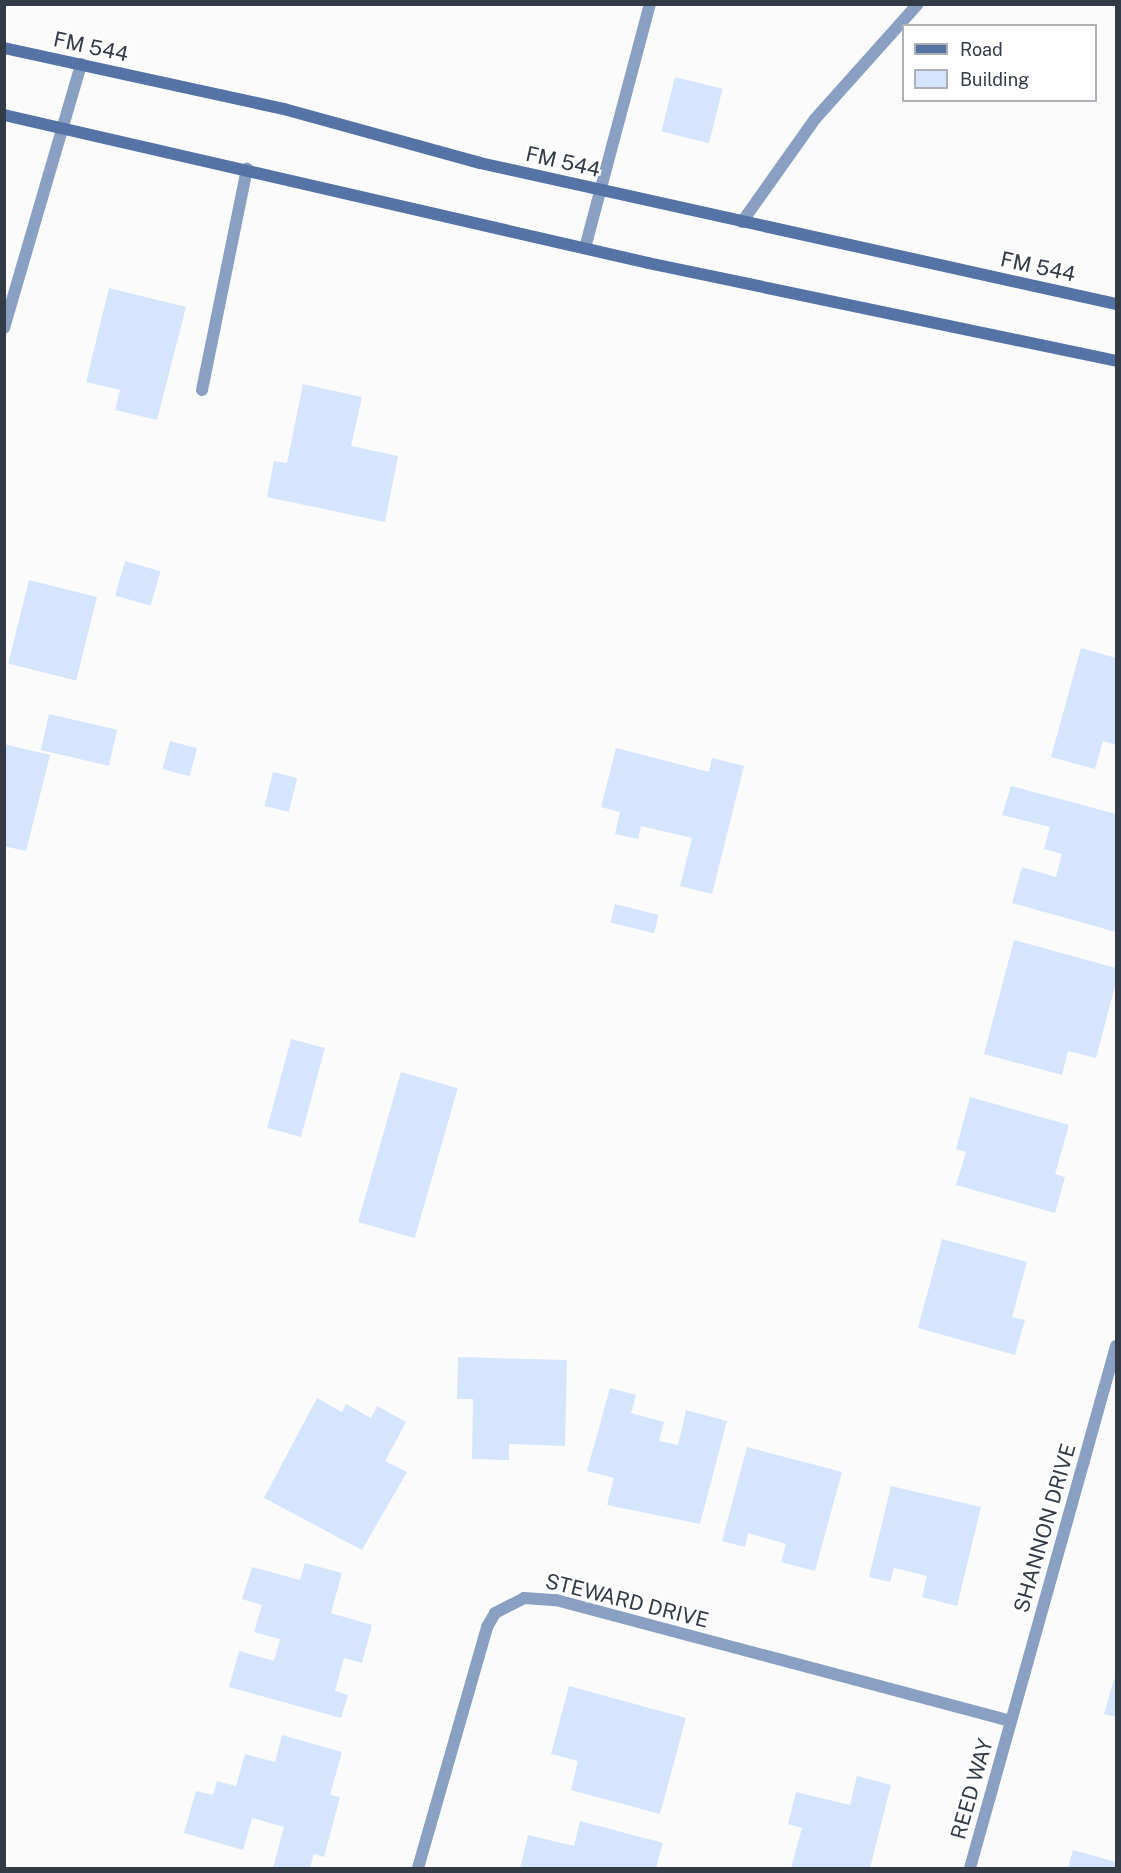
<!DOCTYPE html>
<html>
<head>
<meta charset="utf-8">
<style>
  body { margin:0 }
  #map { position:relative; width:1121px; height:1873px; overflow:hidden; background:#fbfbfb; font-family:"Public Sans",sans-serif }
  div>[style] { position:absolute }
  .building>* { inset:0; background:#d5e5fe; transform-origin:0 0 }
  .service>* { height:12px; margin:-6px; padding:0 6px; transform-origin:6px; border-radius:6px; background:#8aa0c3 }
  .minor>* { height:12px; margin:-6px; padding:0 6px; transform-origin:6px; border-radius:6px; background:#8aa0c3 }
  .secondary>* { height:12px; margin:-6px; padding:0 6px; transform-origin:6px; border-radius:6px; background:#5574a5 }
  span { translate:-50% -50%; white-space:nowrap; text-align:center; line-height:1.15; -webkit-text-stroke:4.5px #fff; paint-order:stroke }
  .street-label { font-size:21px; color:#333b47 }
  .frame { position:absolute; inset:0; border:6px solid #333b47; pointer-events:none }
  .legend { position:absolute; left:902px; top:24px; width:195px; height:78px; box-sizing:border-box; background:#fff; border:2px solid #adb1b5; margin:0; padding:8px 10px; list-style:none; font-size:18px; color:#333b47 }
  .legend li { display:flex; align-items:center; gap:12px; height:30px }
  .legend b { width:30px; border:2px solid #adb1b5 }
</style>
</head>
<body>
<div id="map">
  <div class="building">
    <div style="left:675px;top:77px;width:49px;height:56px;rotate:14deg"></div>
    <div style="clip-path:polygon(109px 288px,186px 307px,157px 420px,115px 410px,120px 390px,86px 382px)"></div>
    <div style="clip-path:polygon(303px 384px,362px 397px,351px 446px,398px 456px,385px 522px,267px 497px,274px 461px,287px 463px)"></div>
    <div style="left:125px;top:561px;width:37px;height:36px;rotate:16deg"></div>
    <div style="left:29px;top:580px;width:70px;height:86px;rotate:14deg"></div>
    <div style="clip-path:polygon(1081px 648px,1116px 658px,1116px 745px,1103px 741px,1095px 769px,1051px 757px)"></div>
    <div style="left:49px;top:714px;width:70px;height:37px;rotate:13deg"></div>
    <div style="left:170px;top:741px;width:28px;height:29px;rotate:15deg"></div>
    <div style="clip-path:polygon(4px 744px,50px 755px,26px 851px,4px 846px)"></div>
    <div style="clip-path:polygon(616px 748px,709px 772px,712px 758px,744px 766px,712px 894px,680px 886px,692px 838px,641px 826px,638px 839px,615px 834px,620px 812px,601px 807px)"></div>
    <div style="left:273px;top:772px;width:25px;height:35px;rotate:14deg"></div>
    <div style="clip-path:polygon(1011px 786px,1116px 814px,1116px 932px,1012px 903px,1022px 867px,1056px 877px,1062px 854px,1044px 849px,1050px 827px,1002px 815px)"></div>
    <div style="left:615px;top:904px;width:45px;height:19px;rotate:14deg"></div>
    <div style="clip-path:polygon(1014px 940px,1116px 968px,1116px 982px,1096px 1058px,1068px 1051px,1062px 1075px,984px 1054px)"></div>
    <div style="left:291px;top:1039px;width:35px;height:92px;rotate:15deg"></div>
    <div style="left:401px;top:1072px;width:59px;height:156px;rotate:16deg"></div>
    <div style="clip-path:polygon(970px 1097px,1069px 1125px,1055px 1174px,1065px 1177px,1055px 1213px,956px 1185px,966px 1152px,956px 1149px)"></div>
    <div style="clip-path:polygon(942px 1239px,1027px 1262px,1012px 1317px,1025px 1320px,1015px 1355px,918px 1328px)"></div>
    <div style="clip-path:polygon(458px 1357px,567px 1360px,565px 1446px,509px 1444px,509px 1460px,472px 1459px,473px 1399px,457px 1399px)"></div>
    <div style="clip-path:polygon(610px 1388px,636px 1395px,631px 1413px,664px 1422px,659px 1441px,678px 1445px,686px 1410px,727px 1421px,700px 1524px,607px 1505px,614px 1478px,587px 1471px)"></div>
    <div style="clip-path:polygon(317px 1398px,342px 1412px,346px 1404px,371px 1418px,377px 1406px,406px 1422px,385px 1461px,407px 1472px,362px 1550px,264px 1498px)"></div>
    <div style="clip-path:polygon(747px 1447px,842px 1472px,815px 1571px,781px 1562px,786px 1544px,748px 1533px,745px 1547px,722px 1541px)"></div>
    <div style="clip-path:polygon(891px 1486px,981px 1507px,957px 1606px,922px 1597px,927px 1576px,894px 1568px,890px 1582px,869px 1577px)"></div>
    <div style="clip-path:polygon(305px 1563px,342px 1573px,331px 1613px,372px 1625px,362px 1663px,344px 1658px,335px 1691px,348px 1695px,341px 1718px,229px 1687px,239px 1651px,274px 1661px,280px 1639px,254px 1632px,262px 1605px,242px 1599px,252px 1567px,300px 1580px)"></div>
    <div style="clip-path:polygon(1114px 1679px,1116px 1680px,1116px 1717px,1104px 1714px)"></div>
    <div style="clip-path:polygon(569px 1686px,686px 1718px,660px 1814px,571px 1790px,578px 1761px,551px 1754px)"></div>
    <div style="clip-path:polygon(282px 1735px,342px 1752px,330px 1795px,340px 1797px,324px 1857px,314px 1854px,310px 1868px,273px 1868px,284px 1827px,252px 1818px,243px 1850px,184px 1833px,196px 1791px,213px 1795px,217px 1781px,236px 1786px,245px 1754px,275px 1762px)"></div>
    <div style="clip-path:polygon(857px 1776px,891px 1785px,870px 1868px,791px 1868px,802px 1828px,788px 1824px,796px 1792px,850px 1805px)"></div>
    <div style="clip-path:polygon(580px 1821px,663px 1843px,656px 1868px,520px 1868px,528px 1835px,574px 1846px)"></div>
    <div style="clip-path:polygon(1073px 1850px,1116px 1862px,1116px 1868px,1068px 1868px)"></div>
  </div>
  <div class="service">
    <div style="left:742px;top:222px;width:126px;rotate:-54.7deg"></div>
    <div style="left:815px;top:119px;width:154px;rotate:-48.2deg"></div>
    <div style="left:202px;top:390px;width:226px;rotate:-78.5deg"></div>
  </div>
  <div class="minor">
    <div style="left:585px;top:248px;width:253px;rotate:-75.1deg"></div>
    <div style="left:4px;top:328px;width:275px;rotate:-73.7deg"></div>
    <div style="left:418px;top:1868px;width:251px;rotate:-74deg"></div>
    <div style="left:487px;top:1627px;width:16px;rotate:-60deg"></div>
    <div style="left:495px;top:1613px;width:33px;rotate:-27deg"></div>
    <div style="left:524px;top:1598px;width:32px;rotate:4deg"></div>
    <div style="left:556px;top:1600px;width:471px;rotate:14.9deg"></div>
    <div style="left:970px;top:1868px;width:542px;rotate:-74.37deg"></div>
  </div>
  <div class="secondary">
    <div style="left:4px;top:48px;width:287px;rotate:12.3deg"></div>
    <div style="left:284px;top:109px;width:203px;rotate:15.4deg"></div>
    <div style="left:480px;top:163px;width:651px;rotate:12.5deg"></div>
    <div style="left:4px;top:115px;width:661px;rotate:12.94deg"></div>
    <div style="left:648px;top:263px;width:478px;rotate:11.8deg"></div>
  </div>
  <div class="street-label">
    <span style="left:91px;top:47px;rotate:12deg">FM 544</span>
    <span style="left:563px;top:162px;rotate:13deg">FM 544</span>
    <span style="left:1038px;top:267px;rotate:12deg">FM 544</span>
    <span style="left:1045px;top:1528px;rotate:-74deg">SHANNON DRIVE</span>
    <span style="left:627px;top:1601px;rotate:14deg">STEWARD DRIVE</span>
    <span style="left:972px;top:1789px;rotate:-74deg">REED WAY</span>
  </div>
  <div class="frame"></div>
  <ul class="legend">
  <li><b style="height:8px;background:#5574a5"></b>Road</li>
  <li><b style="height:16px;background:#d5e5fe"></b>Building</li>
  </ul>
</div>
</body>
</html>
